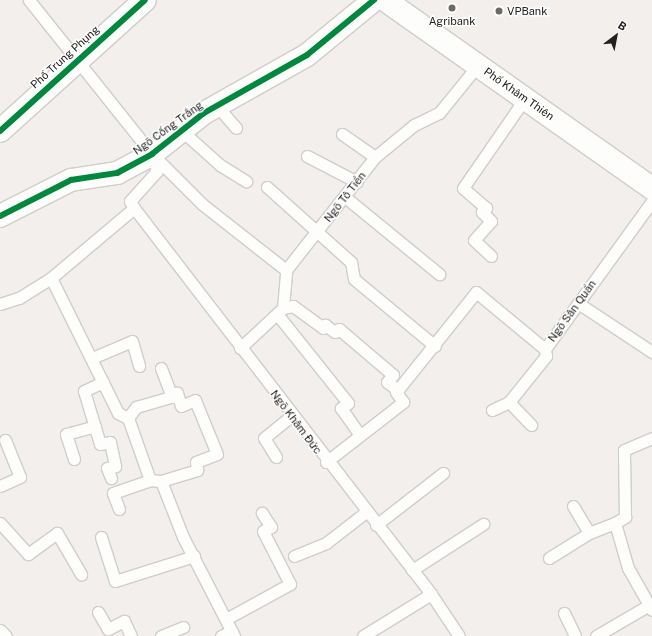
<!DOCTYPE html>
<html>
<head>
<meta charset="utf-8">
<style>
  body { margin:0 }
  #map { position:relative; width:652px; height:636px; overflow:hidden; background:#f2efec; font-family:"Public Sans",sans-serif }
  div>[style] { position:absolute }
  .roads { filter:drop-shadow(1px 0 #d0cdcc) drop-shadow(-1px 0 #d0cdcc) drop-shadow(0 1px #d0cdcc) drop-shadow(0 -1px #d0cdcc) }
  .service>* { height:11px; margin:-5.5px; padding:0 5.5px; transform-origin:5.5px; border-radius:5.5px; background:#fdfdfc }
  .minor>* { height:22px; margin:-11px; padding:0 11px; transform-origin:11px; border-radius:11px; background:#fdfdfc }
  .tertiary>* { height:22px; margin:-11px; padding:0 11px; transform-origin:11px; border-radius:11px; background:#fdfdfc }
  .secondary>* { height:22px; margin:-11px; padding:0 11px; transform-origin:11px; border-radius:11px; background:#fdfdfc }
  .cycleway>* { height:6px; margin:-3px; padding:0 3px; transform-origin:3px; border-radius:3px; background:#00873e }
  .dots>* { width:11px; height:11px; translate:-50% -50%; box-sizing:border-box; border:2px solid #fff; border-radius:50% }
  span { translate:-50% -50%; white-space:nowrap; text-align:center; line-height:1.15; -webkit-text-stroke:3px #fff; paint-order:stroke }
  .poi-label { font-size:11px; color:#232120 }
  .left { translate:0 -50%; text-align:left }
  .street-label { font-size:11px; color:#232120 }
  .north { position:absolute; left:596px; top:16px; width:40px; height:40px; -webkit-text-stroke:3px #fff; paint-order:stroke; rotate:32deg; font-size:11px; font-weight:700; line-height:16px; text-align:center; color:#232120 }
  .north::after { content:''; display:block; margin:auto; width:14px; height:18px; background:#232120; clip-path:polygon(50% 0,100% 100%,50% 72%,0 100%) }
</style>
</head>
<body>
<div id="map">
  <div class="roads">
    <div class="service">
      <div style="left:29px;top:0;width:197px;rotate:51.4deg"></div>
      <div style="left:152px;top:154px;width:71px;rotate:45deg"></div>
      <div style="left:202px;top:204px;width:107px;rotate:38.2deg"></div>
      <div style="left:217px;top:106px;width:29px;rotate:49deg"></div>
      <div style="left:182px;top:131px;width:51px;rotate:41.8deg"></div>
      <div style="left:220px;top:165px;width:31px;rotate:32deg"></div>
      <div style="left:342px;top:134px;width:40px;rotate:34.9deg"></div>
      <div style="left:307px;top:156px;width:56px;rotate:27.5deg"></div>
      <div style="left:267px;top:187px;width:113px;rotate:41.8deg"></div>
      <div style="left:351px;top:262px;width:17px;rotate:80deg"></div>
      <div style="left:354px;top:279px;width:105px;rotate:39.6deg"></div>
      <div style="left:345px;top:197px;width:122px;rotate:39.3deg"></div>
      <div style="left:134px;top:208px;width:487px;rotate:52.4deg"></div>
      <div style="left:431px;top:594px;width:50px;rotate:56.3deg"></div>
      <div style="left:491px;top:256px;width:23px;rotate:-137deg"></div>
      <div style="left:474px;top:240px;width:25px;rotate:-48deg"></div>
      <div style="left:491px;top:221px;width:13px;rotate:-135deg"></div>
      <div style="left:482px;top:212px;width:6px;rotate:-45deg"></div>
      <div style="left:486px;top:208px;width:30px;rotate:-139deg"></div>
      <div style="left:463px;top:188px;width:109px;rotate:-55.4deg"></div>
      <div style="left:51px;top:278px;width:151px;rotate:63.6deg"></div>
      <div style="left:118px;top:413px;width:11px;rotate:27deg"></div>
      <div style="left:128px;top:418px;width:66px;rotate:70.5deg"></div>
      <div style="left:150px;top:480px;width:11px;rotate:5deg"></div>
      <div style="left:161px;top:481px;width:60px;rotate:68.6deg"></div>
      <div style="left:183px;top:537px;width:111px;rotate:62.7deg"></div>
      <div style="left:578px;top:303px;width:89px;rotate:33.5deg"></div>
      <div style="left:0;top:304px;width:20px;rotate:-18deg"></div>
      <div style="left:19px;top:298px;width:38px;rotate:-32deg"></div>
      <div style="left:51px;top:278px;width:109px;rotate:-40.1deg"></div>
      <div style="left:134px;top:208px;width:8px;rotate:-120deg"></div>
      <div style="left:130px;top:201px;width:40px;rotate:-48deg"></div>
      <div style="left:157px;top:171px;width:17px;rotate:-103deg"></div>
      <div style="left:283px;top:308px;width:10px;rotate:-11deg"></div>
      <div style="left:293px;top:306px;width:37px;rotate:36deg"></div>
      <div style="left:323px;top:328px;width:4px;rotate:-56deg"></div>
      <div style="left:325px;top:325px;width:12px;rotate:35deg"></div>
      <div style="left:335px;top:332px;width:5px;rotate:-37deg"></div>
      <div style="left:339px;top:329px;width:71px;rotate:40.4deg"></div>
      <div style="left:393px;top:375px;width:9px;rotate:131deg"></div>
      <div style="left:387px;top:382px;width:14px;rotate:36deg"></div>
      <div style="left:277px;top:314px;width:114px;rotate:51.4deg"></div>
      <div style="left:348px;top:403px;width:9px;rotate:144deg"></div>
      <div style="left:341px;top:408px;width:33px;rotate:55deg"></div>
      <div style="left:240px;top:348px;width:59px;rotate:-42.9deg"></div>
      <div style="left:283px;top:308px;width:38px;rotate:-85deg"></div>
      <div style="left:286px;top:270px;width:144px;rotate:-51.8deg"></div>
      <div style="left:375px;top:157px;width:50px;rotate:-39.4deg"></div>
      <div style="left:414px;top:125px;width:28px;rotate:-26deg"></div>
      <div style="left:439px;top:113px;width:62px;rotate:-50.9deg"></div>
      <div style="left:92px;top:358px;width:43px;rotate:-23deg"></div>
      <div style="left:132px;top:341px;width:26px;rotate:74deg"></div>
      <div style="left:103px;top:382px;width:21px;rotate:155deg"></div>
      <div style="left:84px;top:391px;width:55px;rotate:73.2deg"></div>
      <div style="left:100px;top:444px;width:10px;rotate:-11deg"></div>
      <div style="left:110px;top:442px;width:25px;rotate:78deg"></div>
      <div style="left:115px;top:466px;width:8px;rotate:166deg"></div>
      <div style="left:107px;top:468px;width:11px;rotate:68deg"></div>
      <div style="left:509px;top:402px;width:32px;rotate:46deg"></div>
      <div style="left:492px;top:410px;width:19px;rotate:-25deg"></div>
      <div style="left:509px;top:402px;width:59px;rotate:-51.2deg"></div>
      <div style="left:546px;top:356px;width:7px;rotate:-98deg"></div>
      <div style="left:128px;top:418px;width:14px;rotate:-54deg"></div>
      <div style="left:136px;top:407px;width:37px;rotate:-16deg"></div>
      <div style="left:172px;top:397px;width:31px;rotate:-111deg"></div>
      <div style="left:276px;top:457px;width:22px;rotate:-122deg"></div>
      <div style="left:264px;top:438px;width:35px;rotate:-39deg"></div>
      <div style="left:74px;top:459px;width:26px;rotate:-108deg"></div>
      <div style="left:66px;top:434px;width:30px;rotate:-15deg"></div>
      <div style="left:326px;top:462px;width:98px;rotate:-37.9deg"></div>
      <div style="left:403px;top:402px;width:12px;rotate:-125deg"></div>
      <div style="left:396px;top:392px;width:128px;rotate:-51.3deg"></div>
      <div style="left:476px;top:292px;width:89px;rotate:39.6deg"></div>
      <div style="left:545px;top:349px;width:183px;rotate:-54.1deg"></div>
      <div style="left:161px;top:481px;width:38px;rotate:-17deg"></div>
      <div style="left:197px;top:470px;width:8px;rotate:-97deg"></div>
      <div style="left:196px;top:462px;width:22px;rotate:-21deg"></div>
      <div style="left:217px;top:454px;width:58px;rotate:-112.2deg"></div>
      <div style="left:195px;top:400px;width:15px;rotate:157deg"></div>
      <div style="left:181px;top:406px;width:14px;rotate:-107deg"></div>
      <div style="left:177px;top:393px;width:6px;rotate:162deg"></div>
      <div style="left:0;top:486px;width:22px;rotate:-24deg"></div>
      <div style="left:20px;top:477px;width:40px;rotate:-112deg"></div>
      <div style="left:573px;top:506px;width:31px;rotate:59deg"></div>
      <div style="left:119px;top:509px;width:17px;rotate:-111deg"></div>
      <div style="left:113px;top:493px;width:39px;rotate:-19deg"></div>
      <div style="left:0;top:523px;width:42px;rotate:47.9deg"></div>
      <div style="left:28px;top:554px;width:36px;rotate:-36deg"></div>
      <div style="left:57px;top:533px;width:48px;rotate:59.7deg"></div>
      <div style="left:615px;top:523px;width:12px;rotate:-31deg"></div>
      <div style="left:625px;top:517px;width:67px;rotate:-90.9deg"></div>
      <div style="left:624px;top:450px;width:30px;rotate:-23deg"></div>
      <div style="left:376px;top:525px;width:85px;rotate:-37.8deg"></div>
      <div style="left:101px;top:537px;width:46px;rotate:72.3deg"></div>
      <div style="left:115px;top:581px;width:83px;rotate:-17.6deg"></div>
      <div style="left:294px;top:556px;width:35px;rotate:-22deg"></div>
      <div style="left:326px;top:543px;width:51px;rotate:-37.8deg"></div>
      <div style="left:549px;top:558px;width:47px;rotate:-32deg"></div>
      <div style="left:589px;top:533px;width:28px;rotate:-21deg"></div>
      <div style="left:615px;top:523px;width:47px;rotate:73.9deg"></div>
      <div style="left:628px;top:568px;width:48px;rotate:60.3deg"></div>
      <div style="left:412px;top:570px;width:85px;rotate:-32.9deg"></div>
      <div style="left:98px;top:612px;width:20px;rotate:60deg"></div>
      <div style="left:108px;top:629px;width:18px;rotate:-27deg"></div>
      <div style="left:124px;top:621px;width:17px;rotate:65deg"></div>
      <div style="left:564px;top:613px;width:25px;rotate:64deg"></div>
      <div style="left:226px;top:619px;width:73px;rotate:-28.7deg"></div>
      <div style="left:290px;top:584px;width:59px;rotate:-117deg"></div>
      <div style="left:263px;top:531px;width:9px;rotate:-27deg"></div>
      <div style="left:271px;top:527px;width:17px;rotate:-123deg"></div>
      <div style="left:0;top:630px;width:8px;rotate:45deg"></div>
      <div style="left:161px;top:636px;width:24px;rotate:-22deg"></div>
      <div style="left:221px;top:636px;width:12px;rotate:-24deg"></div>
      <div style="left:363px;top:636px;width:80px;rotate:-31.7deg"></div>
      <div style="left:596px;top:636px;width:61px;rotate:-30.3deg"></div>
    </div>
    <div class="minor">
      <div style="left:0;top:216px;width:80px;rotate:-26.9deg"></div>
      <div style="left:71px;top:180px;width:47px;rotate:-8.7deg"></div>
      <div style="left:117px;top:173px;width:40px;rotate:-28deg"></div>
      <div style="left:152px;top:154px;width:66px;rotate:-38.3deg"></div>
      <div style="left:204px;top:113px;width:118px;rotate:-29.4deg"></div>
      <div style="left:307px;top:55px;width:87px;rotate:-39.4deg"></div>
    </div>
    <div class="tertiary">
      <div style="left:0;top:131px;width:195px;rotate:-42.1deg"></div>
    </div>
    <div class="secondary">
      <div style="left:385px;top:0;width:327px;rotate:35.2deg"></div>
    </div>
  </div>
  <div class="cycleway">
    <div style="left:0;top:131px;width:195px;rotate:-42.1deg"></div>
    <div style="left:0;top:216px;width:80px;rotate:-26.9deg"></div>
    <div style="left:71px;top:180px;width:47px;rotate:-8.7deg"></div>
    <div style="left:117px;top:173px;width:40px;rotate:-28deg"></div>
    <div style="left:152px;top:154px;width:66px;rotate:-38.3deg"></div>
    <div style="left:204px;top:113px;width:118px;rotate:-29.4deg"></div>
    <div style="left:307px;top:55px;width:87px;rotate:-39.4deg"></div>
  </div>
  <div class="dots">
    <div style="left:452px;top:8px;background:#6b6967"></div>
    <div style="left:499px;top:11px;background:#6b6967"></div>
  </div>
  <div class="poi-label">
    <span class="left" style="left:507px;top:11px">VPBank</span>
    <span style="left:452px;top:21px">Agribank</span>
  </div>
  <div class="street-label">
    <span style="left:65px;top:57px;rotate:-42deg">Phố Trung Phụng</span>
    <span style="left:519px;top:94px;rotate:35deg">Phố Khâm Thiên</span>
    <span style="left:168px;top:128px;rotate:-36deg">Ngõ Cống Trắng</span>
    <span style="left:345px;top:197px;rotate:-52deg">Ngõ Tô Tiền</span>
    <span style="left:572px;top:311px;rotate:-54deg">Ngõ Sân Quần</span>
    <span style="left:296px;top:422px;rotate:53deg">Ngõ Khâm Đức</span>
  </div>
  <div class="north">B</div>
</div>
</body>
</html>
